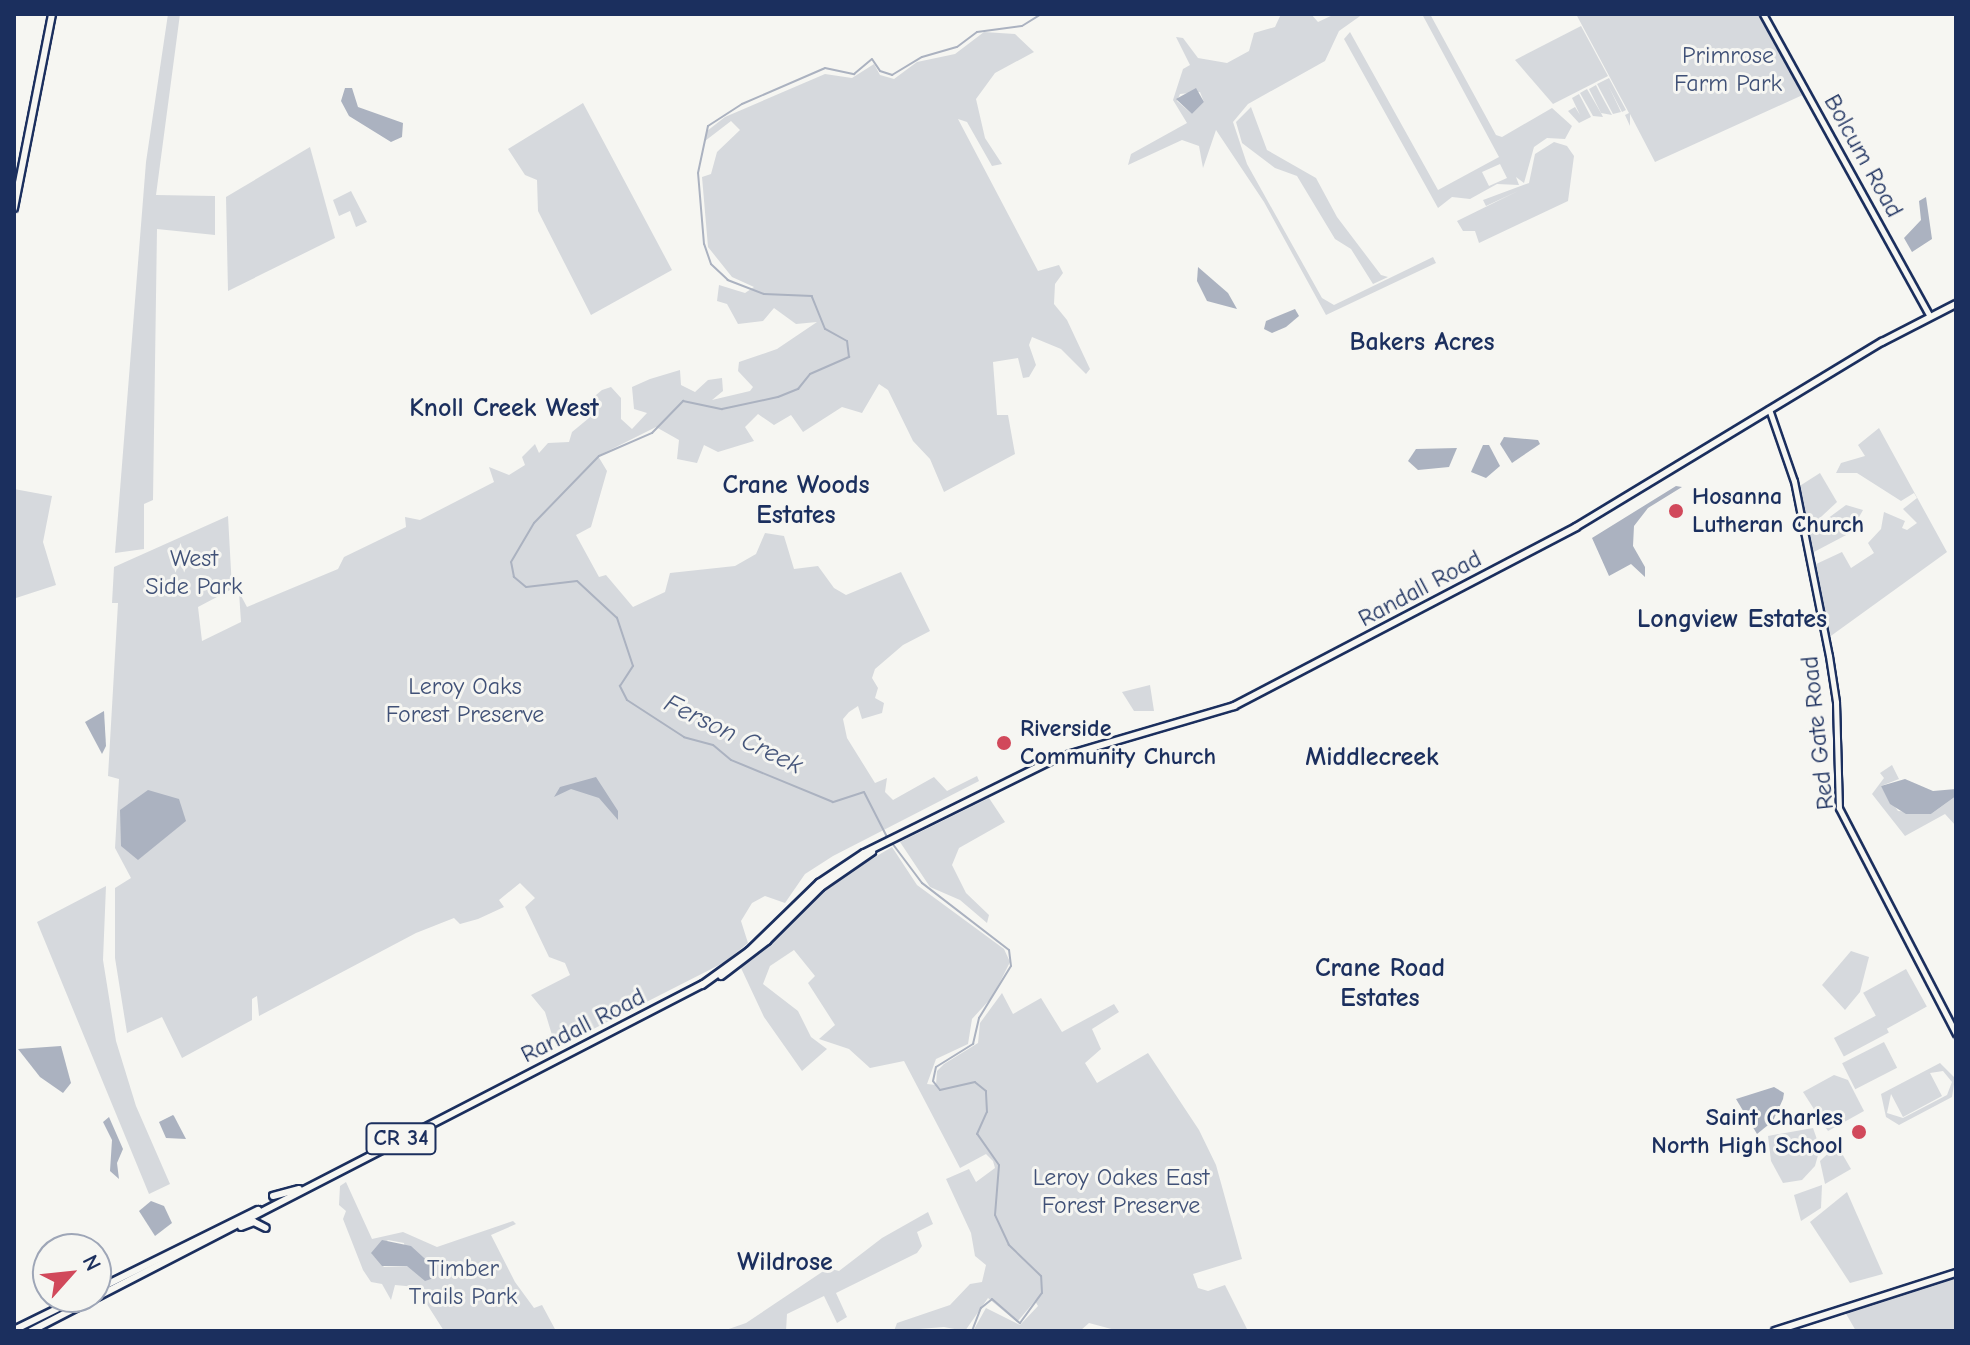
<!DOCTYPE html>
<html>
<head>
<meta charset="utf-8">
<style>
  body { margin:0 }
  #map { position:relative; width:1970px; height:1345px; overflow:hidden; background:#f6f6f2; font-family:"Comic Neue",sans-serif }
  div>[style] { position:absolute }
  .green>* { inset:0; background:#d6d9dd; transform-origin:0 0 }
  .water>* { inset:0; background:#abb2c0 }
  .stream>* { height:2px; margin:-1px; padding:0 1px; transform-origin:1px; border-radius:1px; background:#abb2c0 }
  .roads { filter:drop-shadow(2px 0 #1b2f5e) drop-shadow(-2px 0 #1b2f5e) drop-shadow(0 2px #1b2f5e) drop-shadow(0 -2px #1b2f5e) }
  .secondary>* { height:5px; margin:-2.5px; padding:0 2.5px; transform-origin:2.5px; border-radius:2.5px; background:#f6f6f2 }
  .primary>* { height:6px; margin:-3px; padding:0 3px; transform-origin:3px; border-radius:3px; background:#f6f6f2 }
  .dots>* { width:22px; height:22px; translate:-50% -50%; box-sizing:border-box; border:4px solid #f6f6f2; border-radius:50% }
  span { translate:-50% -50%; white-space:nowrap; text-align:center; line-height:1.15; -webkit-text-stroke:6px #f6f6f2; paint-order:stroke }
  .shield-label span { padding:2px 6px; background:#f6f6f2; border:2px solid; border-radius:6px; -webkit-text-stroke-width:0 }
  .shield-label { font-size:22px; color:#1b2f5e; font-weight:700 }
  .park-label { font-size:24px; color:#405177 }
  .street-label { font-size:24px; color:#1b2f5e }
  .poi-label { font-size:24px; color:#1b2f5e; font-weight:700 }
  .left { translate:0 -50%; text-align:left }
  .right { translate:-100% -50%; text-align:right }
  .neighbourhood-label { font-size:26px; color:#1b2f5e; font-weight:700 }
  .water-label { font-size:26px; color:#46567b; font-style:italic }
  .frame { position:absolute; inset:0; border:16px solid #1b2f5e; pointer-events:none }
  .north { position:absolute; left:32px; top:1233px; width:80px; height:80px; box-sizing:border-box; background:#f6f6f2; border:2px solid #9ea6b7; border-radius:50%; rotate:63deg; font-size:22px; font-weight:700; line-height:32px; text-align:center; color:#1b2f5e }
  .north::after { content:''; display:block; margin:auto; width:28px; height:36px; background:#d1495b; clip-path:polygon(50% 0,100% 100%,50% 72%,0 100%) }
</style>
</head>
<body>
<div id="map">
  <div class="green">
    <div style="clip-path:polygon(168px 14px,180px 14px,156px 195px,215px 196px,215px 235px,157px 229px,153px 500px,144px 504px,144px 549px,115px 553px,146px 162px)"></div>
    <div style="clip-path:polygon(evenodd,1281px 14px,1311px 14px,1318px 22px,1335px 14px,1363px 14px,1339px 31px,1325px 61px,1248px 104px,1233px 122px,1247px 164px,1322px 298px,1334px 305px,1433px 257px,1436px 263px,1326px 315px,1264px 202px,1216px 130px,1203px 168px,1199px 146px,1182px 140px,1128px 165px,1131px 154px,1187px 123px,1173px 100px,1183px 69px,1190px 65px,1176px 37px,1183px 38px,1198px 58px,1227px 63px,1249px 51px,1254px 33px,1275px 27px,1281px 14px,1200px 92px,1204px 102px,1192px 114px,1177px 101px,1180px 94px,1200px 92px)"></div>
    <div style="clip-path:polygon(evenodd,1422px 14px,1430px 14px,1496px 135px,1502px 137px,1552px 108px,1572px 126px,1565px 139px,1547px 138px,1534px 147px,1524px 183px,1516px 177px,1519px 185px,1497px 184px,1470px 199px,1452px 197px,1438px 208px,1344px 39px,1350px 32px,1438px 190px,1499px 157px,1422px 14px,1500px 164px,1507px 178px,1489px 186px,1482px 172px,1500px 164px)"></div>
    <div style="clip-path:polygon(1576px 14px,1763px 14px,1807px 93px,1655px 162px,1630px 114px,1630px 126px,1625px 115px,1629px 113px)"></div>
    <div style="clip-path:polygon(1581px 26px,1608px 76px,1553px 104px,1515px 60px)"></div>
    <div style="clip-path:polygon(984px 32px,1015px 34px,1034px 52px,995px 73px,976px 99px,985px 138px,1002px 164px,992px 166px,967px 122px,958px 119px,1038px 271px,1059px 265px,1063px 273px,1055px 284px,1054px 304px,1067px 320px,1090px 369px,1086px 374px,1061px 349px,1032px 337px,1029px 345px,1036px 365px,1029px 377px,1023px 378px,1018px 358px,993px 362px,997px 415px,1008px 415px,1015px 454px,944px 492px,930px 459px,913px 441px,888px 390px,879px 384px,862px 413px,842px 407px,803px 432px,791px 415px,774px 425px,758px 414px,745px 427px,754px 441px,718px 452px,704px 445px,697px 463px,677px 459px,679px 440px,656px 427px,598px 456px,607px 471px,591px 527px,576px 535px,599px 577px,606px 575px,633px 607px,665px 592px,670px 573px,735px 566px,756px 554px,765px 533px,784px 536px,794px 569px,818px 566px,834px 588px,846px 595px,901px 572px,930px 631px,903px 645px,875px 669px,872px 678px,878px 688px,875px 698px,884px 703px,882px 713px,862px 719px,858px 706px,849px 712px,843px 719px,847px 738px,875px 783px,887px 778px,885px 792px,893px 800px,934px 777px,947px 791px,977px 776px,979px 781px,833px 856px,805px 874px,785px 903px,765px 896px,752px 903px,741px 921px,748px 943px,725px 962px,556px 1048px,545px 1012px,531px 995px,570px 975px,565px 963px,549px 957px,525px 907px,535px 898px,520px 883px,499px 900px,504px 907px,478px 919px,460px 924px,454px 918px,416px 933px,259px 1016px,257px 996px,252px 999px,252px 1020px,182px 1058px,162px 1017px,127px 1033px,115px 958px,115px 888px,131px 878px,115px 848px,119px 779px,108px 776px,118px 603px,112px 603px,114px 567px,228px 516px,232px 589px,198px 607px,202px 641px,241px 622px,239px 592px,247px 607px,338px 569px,344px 557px,406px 527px,405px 517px,420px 520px,494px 482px,489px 467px,509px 475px,525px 465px,522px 457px,535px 444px,539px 453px,548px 443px,569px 442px,572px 432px,589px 418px,584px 405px,602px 390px,611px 387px,621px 398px,621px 419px,632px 429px,647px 413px,634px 409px,632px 387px,650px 379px,680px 370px,681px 385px,695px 392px,708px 380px,722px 378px,723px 391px,712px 400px,750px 391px,753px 387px,738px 371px,739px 362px,777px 349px,817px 322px,796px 324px,774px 308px,763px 321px,738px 324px,727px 304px,717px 301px,719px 285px,745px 293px,754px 287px,732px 277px,708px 247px,702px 177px,711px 174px,717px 152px,740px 130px,731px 121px,705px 141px,707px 131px,725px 117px,825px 74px,852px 78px,874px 64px,880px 75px,894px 79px,917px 62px,955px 54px)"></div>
    <div style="clip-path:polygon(1609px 78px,1626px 110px,1622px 112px,1609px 87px,1621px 112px,1613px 114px,1597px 84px)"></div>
    <div style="clip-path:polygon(1596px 85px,1600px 93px,1612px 115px,1601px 113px,1589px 89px)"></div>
    <div style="clip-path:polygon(1587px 89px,1601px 113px,1603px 117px,1593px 116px,1580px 93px)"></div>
    <div style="clip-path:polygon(1579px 94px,1591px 117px,1579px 123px,1568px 111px,1575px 107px,1580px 115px,1572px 98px)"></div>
    <div style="clip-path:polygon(583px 103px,672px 270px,591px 315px,538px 211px,537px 180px,525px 175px,508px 149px)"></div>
    <div style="clip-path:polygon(1251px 107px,1267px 150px,1316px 178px,1337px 217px,1381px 275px,1388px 277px,1373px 284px,1351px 249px,1335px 239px,1297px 176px,1275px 168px,1242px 143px,1236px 122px)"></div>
    <div style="clip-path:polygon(1554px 142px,1567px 146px,1574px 156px,1568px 201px,1479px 243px,1475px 231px,1463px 231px,1457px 221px,1518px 191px,1486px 206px,1483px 200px,1529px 183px,1535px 154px)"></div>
    <div style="clip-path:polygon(310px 147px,335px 238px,228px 291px,226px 197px)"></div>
    <div style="clip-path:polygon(351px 191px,367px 222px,356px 227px,350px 211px,339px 216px,333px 200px)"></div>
    <div style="clip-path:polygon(1879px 428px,1947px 552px,1828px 638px,1814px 565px,1842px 552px,1851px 568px,1874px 553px,1868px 543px,1881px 529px,1884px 512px,1905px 521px,1902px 528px,1907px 530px,1917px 523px,1903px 509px,1917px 498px,1914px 493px,1901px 501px,1857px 473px,1836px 473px,1841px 463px,1865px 456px,1858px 445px)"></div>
    <div style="clip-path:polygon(1820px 473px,1837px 502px,1807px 530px,1798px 487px)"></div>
    <div style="clip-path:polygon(14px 489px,52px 496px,43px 542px,56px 585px,16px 598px)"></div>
    <div style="clip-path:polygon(1846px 505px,1863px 510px,1850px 533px,1812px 553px,1808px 533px)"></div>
    <div style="clip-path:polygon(1150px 685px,1154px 711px,1134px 711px,1122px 692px)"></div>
    <div style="clip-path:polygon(1892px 765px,1899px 779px,1881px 786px,1898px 811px,1931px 814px,1956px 796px,1956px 826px,1945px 814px,1905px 836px,1872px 794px,1884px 778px,1880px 773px)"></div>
    <div style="clip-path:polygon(989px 798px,1005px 822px,959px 848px,952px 865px,966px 893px,989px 915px,987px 923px,960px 900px,930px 887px,900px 842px)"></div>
    <div style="clip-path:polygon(892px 847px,917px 885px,1004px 949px,1010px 962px,993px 996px,972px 1019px,968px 1044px,936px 1059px,927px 1084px,936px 1085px,937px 1071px,944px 1064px,978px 1043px,980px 1023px,1002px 993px,1013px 1014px,1041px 998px,1062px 1032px,1114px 1004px,1119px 1012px,1092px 1029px,1101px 1049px,1085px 1063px,1097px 1083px,1148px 1053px,1199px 1130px,1216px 1165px,1242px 1259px,1193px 1274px,1198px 1288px,1208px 1291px,1225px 1285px,1248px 1331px,1119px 1331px,1089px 1323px,1080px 1331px,973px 1331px,986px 1308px,1020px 1325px,1038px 1306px,1035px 1301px,1017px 1322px,988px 1298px,965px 1331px,944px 1327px,894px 1331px,897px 1323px,950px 1305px,970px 1284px,982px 1282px,986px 1265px,975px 1256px,971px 1233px,946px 1179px,969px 1169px,976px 1182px,995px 1168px,993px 1161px,986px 1154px,960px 1168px,904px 1061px,870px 1068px,849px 1049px,819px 1039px,835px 1025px,808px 983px,815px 976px,794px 950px,770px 966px,763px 984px,798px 1011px,811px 1037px,827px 1049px,802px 1071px,764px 1017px,741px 968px,838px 879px)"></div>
    <div style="clip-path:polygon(106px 886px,103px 960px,116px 1041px,136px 1106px,170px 1184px,149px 1194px,37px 922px)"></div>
    <div style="clip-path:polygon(1851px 951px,1869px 957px,1860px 992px,1845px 1010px,1822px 985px)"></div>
    <div style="left:1906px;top:969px;width:43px;height:49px;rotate:61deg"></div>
    <div style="left:1879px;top:1014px;width:21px;height:51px;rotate:62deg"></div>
    <div style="left:1884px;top:1042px;width:29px;height:47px;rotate:63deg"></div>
    <div style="clip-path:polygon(evenodd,1940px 1063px,1955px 1078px,1952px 1097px,1899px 1125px,1886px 1117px,1881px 1094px,1940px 1063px,1943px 1071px,1952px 1082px,1947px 1095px,1903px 1118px,1887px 1113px,1891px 1094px,1903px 1117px,1942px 1096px,1930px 1073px,1943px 1071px)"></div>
    <div style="clip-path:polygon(1834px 1075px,1848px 1080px,1864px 1111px,1828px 1131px,1803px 1092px)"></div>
    <div style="clip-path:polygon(1813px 1128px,1820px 1148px,1815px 1166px,1802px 1180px,1783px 1183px,1771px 1161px,1768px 1136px)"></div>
    <div style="clip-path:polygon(1837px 1145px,1851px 1169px,1825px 1184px,1820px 1161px)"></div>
    <div style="clip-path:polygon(evenodd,346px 1182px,372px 1239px,403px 1232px,437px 1247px,513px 1221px,516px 1224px,491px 1235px,515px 1282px,534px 1308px,542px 1305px,556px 1331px,444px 1331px,416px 1287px,395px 1285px,391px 1300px,382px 1284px,371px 1282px,363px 1270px,343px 1219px,346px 1211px,339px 1205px,340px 1186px,346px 1182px,388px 1240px,404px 1243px,408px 1266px,384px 1267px,372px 1254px,388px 1240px)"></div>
    <div style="clip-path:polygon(1822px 1185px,1821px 1208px,1801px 1221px,1794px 1195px)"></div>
    <div style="clip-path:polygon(1847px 1192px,1883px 1274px,1850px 1283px,1810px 1222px)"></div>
    <div style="clip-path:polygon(928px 1212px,933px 1224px,917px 1232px,922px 1246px,917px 1253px,836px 1293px,847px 1317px,837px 1323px,824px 1296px,787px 1314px,786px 1331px,723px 1331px,746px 1323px,828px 1268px,839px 1271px,882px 1238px)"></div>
    <div style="clip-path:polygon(1956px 1275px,1956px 1331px,1856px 1331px,1845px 1312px)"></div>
  </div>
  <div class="water">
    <div style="clip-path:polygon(345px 88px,352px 88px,358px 107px,403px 123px,402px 137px,391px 142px,349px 116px,341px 101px)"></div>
    <div style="clip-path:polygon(1196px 88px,1204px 102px,1192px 114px,1176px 99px)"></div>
    <div style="clip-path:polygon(1926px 197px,1932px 239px,1912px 252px,1904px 238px,1921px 220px,1919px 201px)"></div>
    <div style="clip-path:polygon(1198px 267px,1228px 293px,1237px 309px,1207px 301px,1197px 281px)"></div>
    <div style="clip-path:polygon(1295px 309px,1299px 316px,1286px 327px,1272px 333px,1264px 329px,1266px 321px)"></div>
    <div style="clip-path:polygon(1504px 437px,1538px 440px,1540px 444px,1512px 463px,1500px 444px)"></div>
    <div style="clip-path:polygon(1483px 445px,1489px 445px,1500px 466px,1486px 478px,1471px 472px)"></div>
    <div style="clip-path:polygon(1457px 448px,1449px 467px,1418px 470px,1408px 461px,1416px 449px)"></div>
    <div style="clip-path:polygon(1676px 486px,1682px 487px,1648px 508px,1634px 526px,1633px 546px,1645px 567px,1645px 577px,1631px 564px,1609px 576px,1592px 538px)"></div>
    <div style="clip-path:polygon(104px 711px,106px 746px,102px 754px,85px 722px)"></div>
    <div style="clip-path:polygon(596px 777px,618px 811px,618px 820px,599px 798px,571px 789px,554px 797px,560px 787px)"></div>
    <div style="clip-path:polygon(1905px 779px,1933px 791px,1956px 789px,1956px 796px,1931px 814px,1906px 814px,1890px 804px,1881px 786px)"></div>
    <div style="clip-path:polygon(148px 790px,179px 799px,186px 821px,138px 860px,121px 846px,120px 810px)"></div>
    <div style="clip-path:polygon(61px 1046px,71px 1083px,63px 1093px,40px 1077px,18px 1049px)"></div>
    <div style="clip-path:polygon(1774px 1087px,1784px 1093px,1783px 1099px,1773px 1121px,1757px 1134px,1736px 1099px)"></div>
    <div style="clip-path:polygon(173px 1115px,174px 1116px,186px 1139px,166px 1138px,159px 1122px)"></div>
    <div style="clip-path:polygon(109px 1117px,123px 1149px,117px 1163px,119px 1179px,110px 1171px,112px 1140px,103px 1122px)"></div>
    <div style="clip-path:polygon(151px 1201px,164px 1206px,172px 1223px,155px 1236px,139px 1211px)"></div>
    <div style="clip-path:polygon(382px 1240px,411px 1246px,435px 1268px,434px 1278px,425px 1281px,407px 1266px,382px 1266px,371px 1253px)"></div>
  </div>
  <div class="stream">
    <div style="left:1150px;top:14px;width:25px"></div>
    <div style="left:944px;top:1331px;width:9px"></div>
    <div style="left:972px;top:1331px;width:25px;rotate:-69deg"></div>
    <div style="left:981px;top:1308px;width:14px;rotate:-39deg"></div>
    <div style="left:992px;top:1299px;width:37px;rotate:41deg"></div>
    <div style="left:1020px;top:1323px;width:37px;rotate:-54deg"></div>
    <div style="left:1042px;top:1293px;width:17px;rotate:-93deg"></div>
    <div style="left:1041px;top:1276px;width:45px;rotate:-135.9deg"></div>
    <div style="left:1009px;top:1245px;width:33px;rotate:-115deg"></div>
    <div style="left:995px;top:1215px;width:50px;rotate:-85.4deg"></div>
    <div style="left:999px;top:1165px;width:38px;rotate:-125deg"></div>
    <div style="left:977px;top:1134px;width:24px;rotate:-66deg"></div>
    <div style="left:987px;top:1112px;width:21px;rotate:-93deg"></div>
    <div style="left:986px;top:1091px;width:14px;rotate:-141deg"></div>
    <div style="left:975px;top:1082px;width:36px;rotate:167deg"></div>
    <div style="left:940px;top:1090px;width:11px;rotate:-128deg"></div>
    <div style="left:933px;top:1081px;width:14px;rotate:-78deg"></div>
    <div style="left:936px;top:1067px;width:44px;rotate:-31.9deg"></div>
    <div style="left:973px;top:1044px;width:27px;rotate:-77deg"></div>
    <div style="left:979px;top:1018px;width:61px;rotate:-58.4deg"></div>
    <div style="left:1011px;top:966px;width:16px;rotate:-97deg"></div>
    <div style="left:1009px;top:950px;width:110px;rotate:-142.4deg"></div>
    <div style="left:922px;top:883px;width:60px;rotate:-126.9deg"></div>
    <div style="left:886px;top:835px;width:48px;rotate:-117.1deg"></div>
    <div style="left:864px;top:792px;width:33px;rotate:162deg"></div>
    <div style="left:833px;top:802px;width:110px;rotate:-157.6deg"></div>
    <div style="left:731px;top:760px;width:23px;rotate:-140deg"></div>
    <div style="left:713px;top:745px;width:30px;rotate:-165deg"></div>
    <div style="left:684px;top:737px;width:68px;rotate:-147deg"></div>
    <div style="left:627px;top:700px;width:16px;rotate:-117deg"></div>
    <div style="left:620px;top:686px;width:24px;rotate:-57deg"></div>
    <div style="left:633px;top:666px;width:51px;rotate:-108.4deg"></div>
    <div style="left:617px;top:618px;width:54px;rotate:-137.2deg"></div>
    <div style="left:577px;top:581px;width:51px;rotate:173.3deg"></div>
    <div style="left:526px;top:587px;width:16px;rotate:-140deg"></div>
    <div style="left:514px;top:577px;width:15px;rotate:-101deg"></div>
    <div style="left:511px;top:562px;width:45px;rotate:-59.5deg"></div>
    <div style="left:534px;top:523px;width:93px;rotate:-45.9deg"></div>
    <div style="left:599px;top:456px;width:58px;rotate:-23.5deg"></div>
    <div style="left:652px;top:433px;width:45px;rotate:-45.9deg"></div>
    <div style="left:683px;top:401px;width:40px;rotate:12deg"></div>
    <div style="left:722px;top:409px;width:57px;rotate:-12.1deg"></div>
    <div style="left:778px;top:397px;width:22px;rotate:-22deg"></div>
    <div style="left:798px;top:389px;width:19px;rotate:-51deg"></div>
    <div style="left:810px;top:374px;width:43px;rotate:-23.6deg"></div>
    <div style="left:849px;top:357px;width:16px;rotate:-97deg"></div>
    <div style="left:847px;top:341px;width:25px;rotate:-151deg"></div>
    <div style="left:825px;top:329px;width:35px;rotate:-112deg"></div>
    <div style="left:812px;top:296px;width:48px;rotate:-177.6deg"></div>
    <div style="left:764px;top:294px;width:39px;rotate:-159deg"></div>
    <div style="left:728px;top:280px;width:23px;rotate:-137deg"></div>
    <div style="left:711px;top:264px;width:21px;rotate:-109deg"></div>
    <div style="left:704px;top:244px;width:71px;rotate:-94.8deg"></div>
    <div style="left:698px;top:173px;width:48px;rotate:-78deg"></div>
    <div style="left:708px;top:126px;width:40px;rotate:-32.9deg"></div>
    <div style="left:742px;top:104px;width:90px;rotate:-23.4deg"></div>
    <div style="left:825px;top:68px;width:30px;rotate:12deg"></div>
    <div style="left:854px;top:74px;width:23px;rotate:-40deg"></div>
    <div style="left:872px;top:59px;width:14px;rotate:56deg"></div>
    <div style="left:880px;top:71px;width:13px;rotate:18deg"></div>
    <div style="left:892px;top:75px;width:35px;rotate:-31deg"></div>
    <div style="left:922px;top:57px;width:36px;rotate:-16deg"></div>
    <div style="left:957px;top:47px;width:25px;rotate:-37deg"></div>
    <div style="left:977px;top:32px;width:45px;rotate:-7.6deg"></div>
    <div style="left:1022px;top:26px;width:22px;rotate:-32deg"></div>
  </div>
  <div class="roads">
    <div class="secondary">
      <div style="left:1763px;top:14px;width:345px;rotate:61.1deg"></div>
      <div style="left:1769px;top:409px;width:76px;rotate:70.9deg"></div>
      <div style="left:1794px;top:481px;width:178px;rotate:78.7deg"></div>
      <div style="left:1829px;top:656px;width:47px;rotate:81.3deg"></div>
      <div style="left:1836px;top:702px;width:106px;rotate:88.4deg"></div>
      <div style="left:1839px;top:808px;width:254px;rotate:62.6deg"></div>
    </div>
    <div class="primary">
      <div style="left:14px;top:208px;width:198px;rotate:-78.9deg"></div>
      <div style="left:721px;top:976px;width:58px;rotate:-37.3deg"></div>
      <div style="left:767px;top:941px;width:76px;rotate:-45deg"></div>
      <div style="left:821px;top:887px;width:62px;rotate:-34.5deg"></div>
      <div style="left:702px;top:985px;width:58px;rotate:-35.9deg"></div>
      <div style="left:749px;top:951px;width:98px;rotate:-44.2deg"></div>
      <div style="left:819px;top:883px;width:54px;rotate:-33.7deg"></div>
      <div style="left:864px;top:853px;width:212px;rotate:-26.3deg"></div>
      <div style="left:1054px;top:759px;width:188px;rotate:-16.4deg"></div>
      <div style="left:1234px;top:706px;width:386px;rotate:-27.6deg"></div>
      <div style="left:1576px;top:527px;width:358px;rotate:-31.2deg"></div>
      <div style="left:1882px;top:342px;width:83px;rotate:-27.2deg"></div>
      <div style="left:273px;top:1196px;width:27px;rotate:-15deg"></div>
      <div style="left:241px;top:1227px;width:14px;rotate:-21deg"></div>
      <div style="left:254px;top:1222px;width:13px;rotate:27deg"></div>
      <div style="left:96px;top:1290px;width:181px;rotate:-26.3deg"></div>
      <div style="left:14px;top:1330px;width:75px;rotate:-26.2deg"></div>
      <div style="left:31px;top:1331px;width:756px;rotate:-27.31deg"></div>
      <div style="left:1775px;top:1331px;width:190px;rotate:-17.8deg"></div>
    </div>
  </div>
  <div class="dots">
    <div style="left:1676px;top:511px;background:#d1495b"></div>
    <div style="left:1004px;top:743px;background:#d1495b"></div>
    <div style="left:1859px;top:1132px;background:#d1495b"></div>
  </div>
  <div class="shield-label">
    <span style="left:401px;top:1139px">CR 34</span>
  </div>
  <div class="park-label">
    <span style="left:1728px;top:70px">Primrose<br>Farm Park</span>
    <span style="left:194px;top:573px">West<br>Side Park</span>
    <span style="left:465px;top:701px">Leroy Oaks<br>Forest Preserve</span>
    <span style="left:1121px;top:1192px">Leroy Oakes East<br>Forest Preserve</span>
    <span style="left:463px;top:1283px">Timber<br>Trails Park</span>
  </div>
  <div class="street-label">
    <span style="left:1863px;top:156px;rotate:61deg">Bolcum Road</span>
    <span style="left:1420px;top:589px;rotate:-28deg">Randall Road</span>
    <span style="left:1818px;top:733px;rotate:-96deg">Red Gate Road</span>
    <span style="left:583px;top:1026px;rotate:-27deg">Randall Road</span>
  </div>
  <div class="poi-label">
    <span class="left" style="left:1692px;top:511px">Hosanna<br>Lutheran Church</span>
    <span class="left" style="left:1020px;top:743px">Riverside<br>Community Church</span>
    <span class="right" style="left:1843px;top:1132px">Saint Charles<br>North High School</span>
  </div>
  <div class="neighbourhood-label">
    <span style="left:1422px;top:343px">Bakers Acres</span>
    <span style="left:504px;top:409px">Knoll Creek West</span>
    <span style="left:796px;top:501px">Crane Woods<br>Estates</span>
    <span style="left:1732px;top:620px">Longview Estates</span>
    <span style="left:1372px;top:758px">Middlecreek</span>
    <span style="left:1380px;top:984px">Crane Road<br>Estates</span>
    <span style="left:785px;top:1263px">Wildrose</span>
  </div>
  <div class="water-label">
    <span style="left:733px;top:735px;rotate:26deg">Ferson Creek</span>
  </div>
  <div class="frame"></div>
  <div class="north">N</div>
</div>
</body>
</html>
